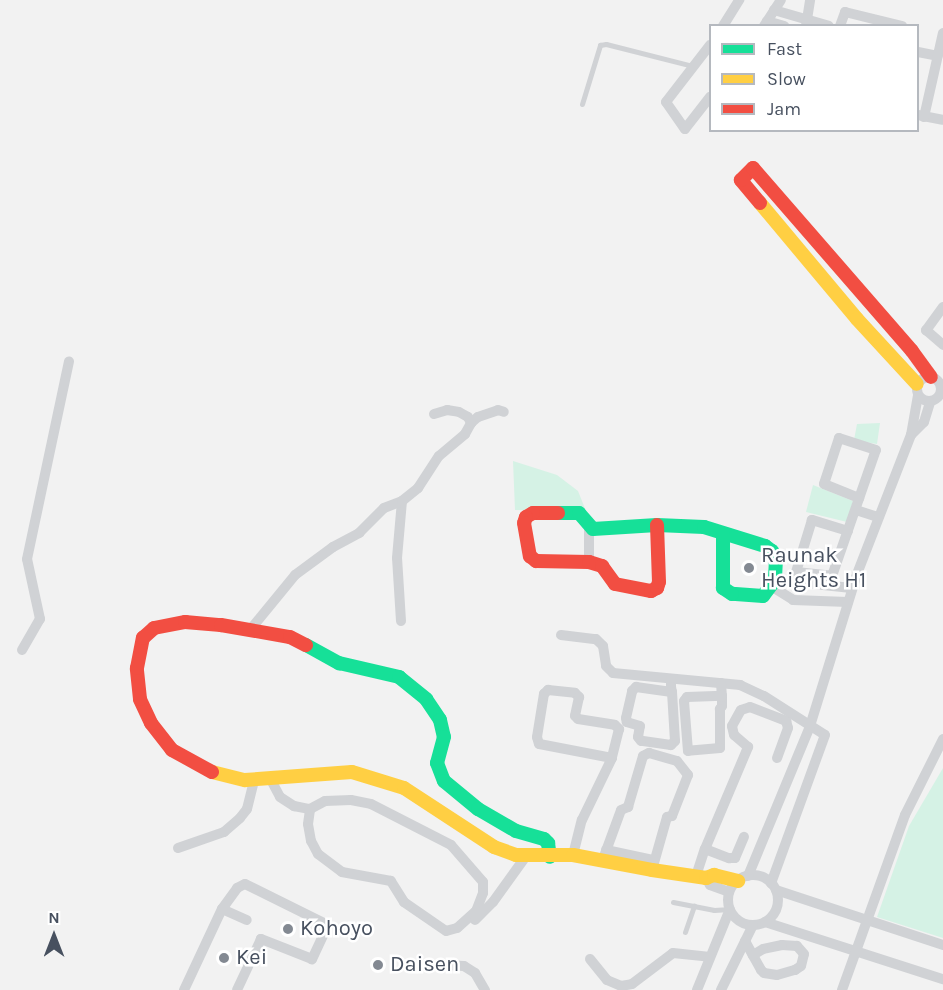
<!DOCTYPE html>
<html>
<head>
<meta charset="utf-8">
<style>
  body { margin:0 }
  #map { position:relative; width:943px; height:990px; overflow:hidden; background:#f2f2f2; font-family:Karla,sans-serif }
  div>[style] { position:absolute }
  .green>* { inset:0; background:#d5f2e5 }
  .lane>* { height:5px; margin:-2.5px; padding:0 2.5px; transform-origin:2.5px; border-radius:2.5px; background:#d0d2d5 }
  .street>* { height:10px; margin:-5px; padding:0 5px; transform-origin:5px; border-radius:5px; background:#d0d2d5 }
  .street>.ring { margin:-5px; padding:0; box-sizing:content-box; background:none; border:10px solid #d0d2d5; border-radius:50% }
  .fast>* { height:14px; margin:-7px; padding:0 7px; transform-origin:7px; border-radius:7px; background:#16e098 }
  .slow>* { height:14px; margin:-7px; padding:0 7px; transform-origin:7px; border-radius:7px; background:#ffcf43 }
  .jam>* { height:14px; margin:-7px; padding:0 7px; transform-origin:7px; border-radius:7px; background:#f24e42 }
  .dots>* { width:16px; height:16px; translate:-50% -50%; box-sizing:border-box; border:3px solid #fff; border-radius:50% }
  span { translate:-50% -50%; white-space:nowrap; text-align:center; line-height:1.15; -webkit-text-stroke:5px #fff; paint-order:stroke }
  .poi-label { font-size:22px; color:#47505f }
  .left { translate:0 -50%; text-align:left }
  .legend { position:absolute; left:709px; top:24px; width:210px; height:108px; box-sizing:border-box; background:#fff; border:2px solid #b5b9bf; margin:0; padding:8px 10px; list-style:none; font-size:18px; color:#47505f }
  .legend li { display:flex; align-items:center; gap:12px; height:30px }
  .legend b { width:30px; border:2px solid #b5b9bf }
  .north { position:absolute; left:24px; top:906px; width:60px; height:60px; -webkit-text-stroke:4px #fff; paint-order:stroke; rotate:0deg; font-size:16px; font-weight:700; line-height:24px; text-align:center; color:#47505f }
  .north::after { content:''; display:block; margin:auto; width:21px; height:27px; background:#47505f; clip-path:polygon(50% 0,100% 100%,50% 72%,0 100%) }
</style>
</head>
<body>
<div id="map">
  <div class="green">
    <div style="clip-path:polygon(880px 423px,877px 444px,854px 440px,857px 424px)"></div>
    <div style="clip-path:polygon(513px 461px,557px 475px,578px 491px,586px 511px,515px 510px)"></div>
    <div style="clip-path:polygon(813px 485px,853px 501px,847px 522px,806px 512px)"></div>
    <div style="clip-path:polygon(943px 768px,943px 938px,877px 917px,909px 826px)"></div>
  </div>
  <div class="lane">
    <div style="left:582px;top:104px;width:62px;rotate:-73deg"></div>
    <div style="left:600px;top:45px;width:6px;rotate:-9deg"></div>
    <div style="left:606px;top:44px;width:90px;rotate:14.2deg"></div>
    <div style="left:673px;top:902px;width:42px;rotate:11deg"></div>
    <div style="left:714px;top:910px;width:16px;rotate:-4deg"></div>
    <div style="left:685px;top:932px;width:28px;rotate:-71deg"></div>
  </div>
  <div class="street">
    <div style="left:774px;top:10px;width:57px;rotate:16.2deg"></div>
    <div style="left:767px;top:21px;width:18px;rotate:16deg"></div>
    <div style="left:723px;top:26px;width:31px;rotate:-58deg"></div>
    <div style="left:764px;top:26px;width:31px;rotate:-57deg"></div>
    <div style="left:806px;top:26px;width:26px;rotate:-81deg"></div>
    <div style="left:840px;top:26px;width:15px;rotate:-70deg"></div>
    <div style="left:845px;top:12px;width:59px;rotate:13.8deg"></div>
    <div style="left:710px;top:45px;width:72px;rotate:127.7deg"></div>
    <div style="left:666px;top:102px;width:33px;rotate:55deg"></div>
    <div style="left:685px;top:129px;width:41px;rotate:-52deg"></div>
    <div style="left:918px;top:52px;width:20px;rotate:11deg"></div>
    <div style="left:918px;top:115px;width:25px;rotate:11deg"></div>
    <div style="left:924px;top:117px;width:86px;rotate:-77.3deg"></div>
    <div style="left:943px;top:307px;width:29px;rotate:126deg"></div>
    <div style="left:926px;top:330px;width:23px;rotate:41deg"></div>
    <div class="ring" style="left:917px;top:377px;width:14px;height:14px"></div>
    <div style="left:434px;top:414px;width:14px;rotate:-17deg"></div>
    <div style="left:447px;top:410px;width:12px;rotate:9deg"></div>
    <div style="left:459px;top:412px;width:10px;rotate:29deg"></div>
    <div style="left:468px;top:417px;width:7px;rotate:63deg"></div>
    <div style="left:911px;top:435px;width:18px;rotate:-45deg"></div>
    <div style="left:924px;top:422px;width:21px;rotate:-73deg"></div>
    <div style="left:856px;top:510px;width:22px;rotate:18deg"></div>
    <div style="left:848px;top:531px;width:38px;rotate:-163deg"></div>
    <div style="left:812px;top:520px;width:54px;rotate:107.1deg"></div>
    <div style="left:796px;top:572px;width:36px;rotate:6deg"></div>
    <div style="left:832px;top:576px;width:133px;rotate:-70.8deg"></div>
    <div style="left:876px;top:450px;width:39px;rotate:-162deg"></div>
    <div style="left:839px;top:438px;width:48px;rotate:108.1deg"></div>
    <div style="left:824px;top:484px;width:38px;rotate:22deg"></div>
    <div style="left:589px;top:562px;width:37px;rotate:-90deg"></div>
    <div style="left:775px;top:580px;width:77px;rotate:5.9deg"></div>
    <div style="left:771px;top:586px;width:26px;rotate:32deg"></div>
    <div style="left:793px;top:600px;width:55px;rotate:2.1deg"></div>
    <div style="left:401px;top:621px;width:63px;rotate:-93.6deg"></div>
    <div style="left:397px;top:558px;width:57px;rotate:-85deg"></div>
    <div style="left:250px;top:630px;width:71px;rotate:-50.7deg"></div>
    <div style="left:295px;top:575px;width:47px;rotate:-36.4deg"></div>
    <div style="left:333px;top:547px;width:30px;rotate:-28deg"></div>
    <div style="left:359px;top:533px;width:35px;rotate:-45deg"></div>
    <div style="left:384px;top:508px;width:19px;rotate:-21deg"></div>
    <div style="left:402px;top:501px;width:21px;rotate:-39deg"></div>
    <div style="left:418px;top:488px;width:38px;rotate:-57deg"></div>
    <div style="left:439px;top:456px;width:34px;rotate:-40deg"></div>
    <div style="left:465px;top:434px;width:13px;rotate:-61deg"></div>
    <div style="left:471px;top:423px;width:9px;rotate:-41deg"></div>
    <div style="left:478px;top:417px;width:21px;rotate:-19deg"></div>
    <div style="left:498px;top:410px;width:6px;rotate:18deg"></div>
    <div style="left:561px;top:635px;width:35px;rotate:7deg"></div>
    <div style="left:596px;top:639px;width:10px;rotate:45deg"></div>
    <div style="left:603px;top:646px;width:20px;rotate:81deg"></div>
    <div style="left:606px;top:666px;width:10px;rotate:45deg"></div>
    <div style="left:613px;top:673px;width:128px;rotate:5.4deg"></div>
    <div style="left:740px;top:685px;width:26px;rotate:25deg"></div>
    <div style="left:764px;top:696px;width:72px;rotate:32.6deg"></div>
    <div style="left:825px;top:735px;width:158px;rotate:110deg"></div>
    <div style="left:22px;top:650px;width:36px;rotate:-60deg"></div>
    <div style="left:40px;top:619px;width:61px;rotate:-102.2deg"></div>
    <div style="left:27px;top:559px;width:202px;rotate:-78deg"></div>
    <div style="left:671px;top:679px;width:8px;rotate:90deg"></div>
    <div style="left:671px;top:687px;width:5px;rotate:79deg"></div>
    <div style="left:672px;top:692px;width:49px;rotate:86.5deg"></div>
    <div style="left:675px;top:741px;width:6px;rotate:135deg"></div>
    <div style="left:671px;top:745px;width:30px;rotate:-172deg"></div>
    <div style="left:641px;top:741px;width:5px;rotate:-127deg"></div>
    <div style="left:638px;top:737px;width:11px;rotate:-80deg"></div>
    <div style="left:640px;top:726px;width:14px;rotate:-163deg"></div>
    <div style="left:627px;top:722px;width:4px;rotate:-104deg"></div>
    <div style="left:626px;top:718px;width:28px;rotate:-77deg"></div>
    <div style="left:632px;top:691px;width:6px;rotate:-45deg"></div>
    <div style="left:636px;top:687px;width:36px;rotate:8deg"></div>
    <div style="left:721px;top:683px;width:13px;rotate:86deg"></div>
    <div style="left:722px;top:696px;width:10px;rotate:90deg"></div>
    <div style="left:722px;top:706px;width:4px;rotate:124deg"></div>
    <div style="left:720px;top:709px;width:39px;rotate:90deg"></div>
    <div style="left:720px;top:748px;width:32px;rotate:175deg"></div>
    <div style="left:688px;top:751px;width:50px;rotate:-94.6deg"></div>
    <div style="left:684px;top:701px;width:5px;rotate:-53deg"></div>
    <div style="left:687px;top:697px;width:35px;rotate:-2deg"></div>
    <div style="left:271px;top:780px;width:19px;rotate:62deg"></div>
    <div style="left:280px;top:797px;width:17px;rotate:33deg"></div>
    <div style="left:294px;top:806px;width:16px;rotate:11deg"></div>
    <div style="left:310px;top:809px;width:17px;rotate:-28deg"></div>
    <div style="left:325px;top:801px;width:26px;rotate:-2deg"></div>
    <div style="left:351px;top:800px;width:20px;rotate:11deg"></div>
    <div style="left:371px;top:804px;width:90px;rotate:27.1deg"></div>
    <div style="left:451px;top:845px;width:49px;rotate:49.1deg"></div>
    <div style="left:483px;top:882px;width:11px;rotate:90deg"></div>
    <div style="left:483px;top:893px;width:19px;rotate:111deg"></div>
    <div style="left:476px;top:911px;width:25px;rotate:138deg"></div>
    <div style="left:457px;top:928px;width:11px;rotate:165deg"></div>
    <div style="left:446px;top:931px;width:51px;rotate:-145.4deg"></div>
    <div style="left:404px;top:902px;width:25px;rotate:-122deg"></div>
    <div style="left:391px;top:881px;width:50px;rotate:-169.6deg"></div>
    <div style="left:342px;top:872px;width:30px;rotate:-143deg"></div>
    <div style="left:318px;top:854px;width:15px;rotate:-118deg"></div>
    <div style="left:311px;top:841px;width:17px;rotate:-100deg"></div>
    <div style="left:308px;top:824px;width:15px;rotate:-82deg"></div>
    <div style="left:178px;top:848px;width:49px;rotate:-19.2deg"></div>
    <div style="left:224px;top:832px;width:21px;rotate:-41deg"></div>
    <div style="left:240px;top:818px;width:11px;rotate:-52deg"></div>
    <div style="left:247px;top:809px;width:30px;rotate:-76deg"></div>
    <div style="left:705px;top:849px;width:26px;rotate:21deg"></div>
    <div style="left:729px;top:858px;width:6px"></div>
    <div style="left:735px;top:858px;width:23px;rotate:-67deg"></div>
    <div style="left:606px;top:850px;width:49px;rotate:11.8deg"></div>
    <div style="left:573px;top:855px;width:36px;rotate:-76deg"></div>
    <div style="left:582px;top:820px;width:69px;rotate:-64.2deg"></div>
    <div style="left:612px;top:758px;width:74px;rotate:-169.1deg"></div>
    <div style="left:539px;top:744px;width:7px;rotate:-106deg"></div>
    <div style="left:537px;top:737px;width:44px;rotate:-80.8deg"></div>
    <div style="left:544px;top:694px;width:6px;rotate:-45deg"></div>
    <div style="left:548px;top:690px;width:27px;rotate:6deg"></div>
    <div style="left:575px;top:693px;width:6px;rotate:45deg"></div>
    <div style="left:579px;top:697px;width:19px;rotate:102deg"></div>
    <div style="left:575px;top:716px;width:4px;rotate:45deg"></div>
    <div style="left:578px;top:719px;width:37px;rotate:9deg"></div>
    <div style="left:615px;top:725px;width:6px;rotate:45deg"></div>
    <div style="left:619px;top:729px;width:30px;rotate:104deg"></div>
    <div style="left:602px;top:862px;width:55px;rotate:-69.9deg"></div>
    <div style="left:621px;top:810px;width:8px;rotate:-23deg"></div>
    <div style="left:628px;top:807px;width:53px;rotate:-73.6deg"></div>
    <div style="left:643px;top:756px;width:7px;rotate:-27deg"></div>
    <div style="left:649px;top:753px;width:29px;rotate:16deg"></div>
    <div style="left:677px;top:761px;width:18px;rotate:52deg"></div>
    <div style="left:688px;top:775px;width:44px;rotate:111.3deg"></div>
    <div style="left:672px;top:816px;width:5px;rotate:169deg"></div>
    <div style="left:667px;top:817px;width:55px;rotate:105.8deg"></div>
    <div class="ring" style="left:728px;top:875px;width:40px;height:40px"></div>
    <div style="left:696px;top:876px;width:28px;rotate:-72deg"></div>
    <div style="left:705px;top:849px;width:111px;rotate:-67.1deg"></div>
    <div style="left:748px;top:747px;width:18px;rotate:-139deg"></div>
    <div style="left:734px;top:735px;width:9px;rotate:-103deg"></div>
    <div style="left:732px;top:726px;width:18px;rotate:-61deg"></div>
    <div style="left:741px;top:710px;width:9px;rotate:-18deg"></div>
    <div style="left:750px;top:707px;width:39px;rotate:21deg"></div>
    <div style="left:786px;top:721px;width:7px;rotate:74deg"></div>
    <div style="left:788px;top:728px;width:32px;rotate:110deg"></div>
    <div style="left:748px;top:876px;width:162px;rotate:-67.5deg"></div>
    <div style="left:810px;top:726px;width:159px;rotate:-72.8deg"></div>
    <div style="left:857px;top:574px;width:149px;rotate:-68.8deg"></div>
    <div style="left:911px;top:435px;width:39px;rotate:-80deg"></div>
    <div style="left:706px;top:878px;width:8px;rotate:60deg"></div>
    <div style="left:710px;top:885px;width:20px;rotate:20deg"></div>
    <div style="left:776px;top:890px;width:176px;rotate:18.2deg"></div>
    <div style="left:222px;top:909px;width:27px;rotate:24deg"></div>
    <div style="left:475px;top:920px;width:25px;rotate:-45deg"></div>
    <div style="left:493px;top:902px;width:57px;rotate:-54.3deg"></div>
    <div style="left:765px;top:922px;width:187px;rotate:17.8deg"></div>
    <div style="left:745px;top:941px;width:33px;rotate:61deg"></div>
    <div style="left:761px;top:970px;width:4px;rotate:45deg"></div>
    <div style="left:764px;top:973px;width:13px;rotate:9deg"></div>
    <div style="left:777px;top:975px;width:19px;rotate:-16deg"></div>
    <div style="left:795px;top:970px;width:7px;rotate:-34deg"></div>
    <div style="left:801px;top:966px;width:12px;rotate:-76deg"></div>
    <div style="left:804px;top:954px;width:11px;rotate:-131deg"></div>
    <div style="left:797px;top:946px;width:15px;rotate:-176deg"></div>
    <div style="left:782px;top:945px;width:19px;rotate:168deg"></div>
    <div style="left:763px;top:949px;width:12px;rotate:149deg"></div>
    <div style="left:590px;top:959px;width:27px;rotate:51deg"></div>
    <div style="left:607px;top:980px;width:15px;rotate:23deg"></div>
    <div style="left:621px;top:986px;width:11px;rotate:-10deg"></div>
    <div style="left:632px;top:984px;width:51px;rotate:-37.1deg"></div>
    <div style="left:673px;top:953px;width:37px;rotate:6deg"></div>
    <div style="left:445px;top:965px;width:19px;rotate:3deg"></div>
    <div style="left:464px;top:966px;width:13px;rotate:32deg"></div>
    <div style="left:475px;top:973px;width:20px;rotate:60deg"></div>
    <div style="left:184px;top:990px;width:89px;rotate:-64.9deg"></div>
    <div style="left:222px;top:909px;width:26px;rotate:-54deg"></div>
    <div style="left:237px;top:888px;width:9px;rotate:-27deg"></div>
    <div style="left:245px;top:884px;width:93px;rotate:26.3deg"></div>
    <div style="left:328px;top:925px;width:38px;rotate:115deg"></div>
    <div style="left:312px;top:959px;width:55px;rotate:-158.6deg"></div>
    <div style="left:261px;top:939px;width:56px;rotate:115.2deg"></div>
    <div style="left:697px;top:990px;width:87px;rotate:-67.8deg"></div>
    <div style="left:721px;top:990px;width:72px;rotate:-63.8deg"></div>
    <div style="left:842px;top:990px;width:186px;rotate:-70.2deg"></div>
    <div style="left:905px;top:815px;width:85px;rotate:-63.4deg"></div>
  </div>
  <div class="fast">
    <div style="left:558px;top:513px;width:21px"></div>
    <div style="left:579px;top:513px;width:21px;rotate:49deg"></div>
    <div style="left:593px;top:529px;width:64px;rotate:-3.6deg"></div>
    <div style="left:657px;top:525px;width:47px;rotate:2.4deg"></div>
    <div style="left:704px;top:527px;width:64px;rotate:17.3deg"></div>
    <div style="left:765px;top:546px;width:9px;rotate:36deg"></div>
    <div style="left:772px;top:551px;width:9px;rotate:63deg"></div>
    <div style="left:776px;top:559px;width:21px;rotate:93deg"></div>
    <div style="left:775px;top:580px;width:20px;rotate:127deg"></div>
    <div style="left:763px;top:596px;width:31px;rotate:-176deg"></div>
    <div style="left:732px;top:594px;width:11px;rotate:-146deg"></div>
    <div style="left:723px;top:588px;width:53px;rotate:-90deg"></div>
    <div style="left:306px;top:645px;width:38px;rotate:29deg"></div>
    <div style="left:339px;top:663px;width:62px;rotate:13.1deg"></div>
    <div style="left:399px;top:677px;width:35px;rotate:39deg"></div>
    <div style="left:426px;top:699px;width:25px;rotate:56deg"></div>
    <div style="left:440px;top:720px;width:17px;rotate:77deg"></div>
    <div style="left:444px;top:737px;width:27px;rotate:105deg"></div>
    <div style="left:437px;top:763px;width:19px;rotate:69deg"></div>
    <div style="left:444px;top:781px;width:44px;rotate:39.5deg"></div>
    <div style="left:478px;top:809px;width:44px;rotate:30.1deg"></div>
    <div style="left:516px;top:831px;width:29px;rotate:16deg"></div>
    <div style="left:544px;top:839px;width:6px;rotate:45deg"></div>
    <div style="left:548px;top:843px;width:14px;rotate:82deg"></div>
  </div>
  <div class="slow">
    <div style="left:760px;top:203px;width:151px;rotate:50.1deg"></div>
    <div style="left:857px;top:319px;width:88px;rotate:47.3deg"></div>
    <div style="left:212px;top:772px;width:34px;rotate:14deg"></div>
    <div style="left:245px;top:780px;width:107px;rotate:-4.3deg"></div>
    <div style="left:352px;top:772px;width:54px;rotate:17.1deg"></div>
    <div style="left:404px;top:788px;width:108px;rotate:33.2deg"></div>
    <div style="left:494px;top:847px;width:23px;rotate:20deg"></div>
    <div style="left:516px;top:855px;width:57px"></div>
    <div style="left:573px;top:855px;width:80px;rotate:10.8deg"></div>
    <div style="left:652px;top:870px;width:55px;rotate:8.4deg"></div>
    <div style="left:706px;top:878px;width:9px;rotate:-21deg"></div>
    <div style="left:714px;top:875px;width:25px;rotate:14deg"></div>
  </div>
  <div class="jam">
    <div style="left:760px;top:203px;width:30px;rotate:-130deg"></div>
    <div style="left:741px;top:180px;width:17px;rotate:-45deg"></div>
    <div style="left:753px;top:168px;width:242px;rotate:49deg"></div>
    <div style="left:912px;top:351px;width:32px;rotate:54deg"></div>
    <div style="left:558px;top:513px;width:25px;rotate:180deg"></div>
    <div style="left:533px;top:513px;width:8px;rotate:150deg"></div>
    <div style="left:526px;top:517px;width:6px;rotate:108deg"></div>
    <div style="left:524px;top:523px;width:34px;rotate:80deg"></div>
    <div style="left:530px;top:556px;width:8px;rotate:40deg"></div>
    <div style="left:536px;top:561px;width:53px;rotate:1.1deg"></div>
    <div style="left:589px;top:562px;width:14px;rotate:17deg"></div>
    <div style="left:602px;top:566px;width:22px;rotate:54deg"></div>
    <div style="left:615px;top:584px;width:37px;rotate:11deg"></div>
    <div style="left:651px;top:591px;width:7px;rotate:-27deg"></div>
    <div style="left:657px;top:588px;width:6px;rotate:-72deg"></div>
    <div style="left:659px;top:582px;width:57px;rotate:-92deg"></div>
    <div style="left:212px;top:772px;width:46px;rotate:-151.2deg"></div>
    <div style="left:172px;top:750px;width:34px;rotate:-128deg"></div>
    <div style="left:151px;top:723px;width:26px;rotate:-115deg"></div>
    <div style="left:140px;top:699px;width:31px;rotate:-96deg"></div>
    <div style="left:137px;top:668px;width:31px;rotate:-79deg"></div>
    <div style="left:143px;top:638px;width:15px;rotate:-42deg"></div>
    <div style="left:154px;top:628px;width:32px;rotate:-11deg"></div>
    <div style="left:185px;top:622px;width:36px;rotate:5deg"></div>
    <div style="left:221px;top:625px;width:70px;rotate:9.9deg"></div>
    <div style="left:290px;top:637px;width:18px;rotate:27deg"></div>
  </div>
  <div class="dots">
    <div style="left:749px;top:568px;background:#838992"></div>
    <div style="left:288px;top:929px;background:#838992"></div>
    <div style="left:224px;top:958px;background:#838992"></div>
    <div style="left:378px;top:965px;background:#838992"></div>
  </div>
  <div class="poi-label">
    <span class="left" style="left:761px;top:568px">Raunak<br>Heights H1</span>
    <span class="left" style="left:300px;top:929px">Kohoyo</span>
    <span class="left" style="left:236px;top:958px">Kei</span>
    <span class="left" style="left:390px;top:965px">Daisen</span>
  </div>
  <ul class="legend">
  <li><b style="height:8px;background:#16e098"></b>Fast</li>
  <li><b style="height:8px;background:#ffcf43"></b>Slow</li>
  <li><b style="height:8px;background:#f24e42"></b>Jam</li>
  </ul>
  <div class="north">N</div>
</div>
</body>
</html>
